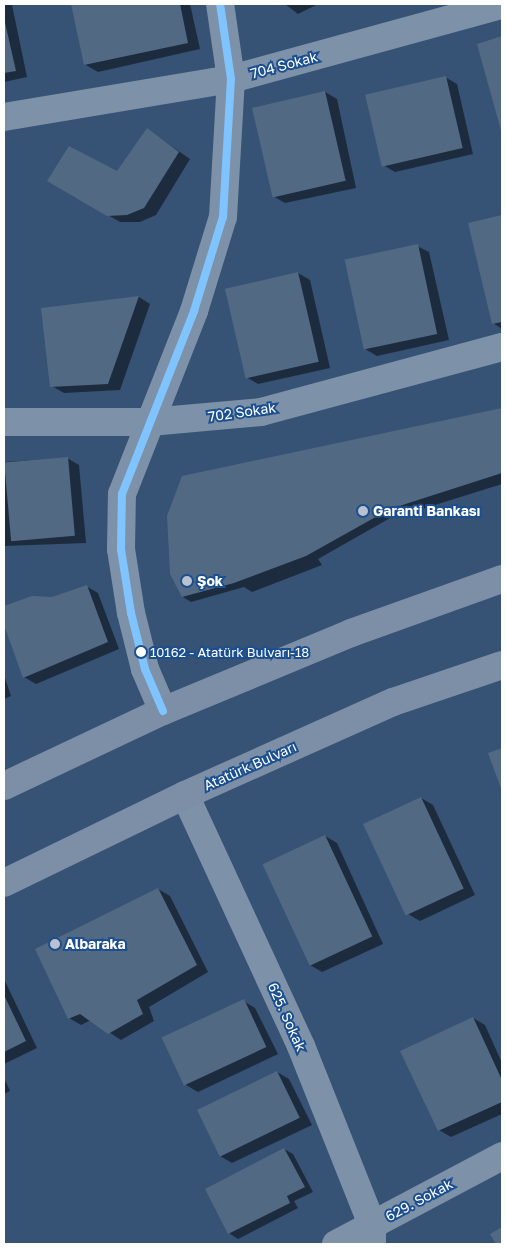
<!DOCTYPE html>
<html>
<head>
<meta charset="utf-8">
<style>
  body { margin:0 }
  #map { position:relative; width:506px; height:1248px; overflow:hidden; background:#365274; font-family:"Golos Text",sans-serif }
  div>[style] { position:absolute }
  .shadow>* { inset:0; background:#0007 }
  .building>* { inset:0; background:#526984; transform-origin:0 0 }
  .minor>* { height:28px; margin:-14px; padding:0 14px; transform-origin:14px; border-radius:14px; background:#7d92a8 }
  .primary>* { height:28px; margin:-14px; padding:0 14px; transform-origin:14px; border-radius:14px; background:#7d8ea7 }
  .bus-1>* { height:8px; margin:-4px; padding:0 4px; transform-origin:4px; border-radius:4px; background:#80c4ff }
  .dots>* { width:14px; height:14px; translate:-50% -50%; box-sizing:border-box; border:2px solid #1b4f8f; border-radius:50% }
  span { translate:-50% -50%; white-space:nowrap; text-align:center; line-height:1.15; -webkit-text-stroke:4px #1b4f8f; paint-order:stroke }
  .bus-label { font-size:13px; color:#fff }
  .left { translate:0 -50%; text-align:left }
  .street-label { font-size:14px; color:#fff }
  .poi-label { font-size:14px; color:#fff; font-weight:700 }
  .frame { position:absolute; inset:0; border:5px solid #fff; pointer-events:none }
</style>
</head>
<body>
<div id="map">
  <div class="shadow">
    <div style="clip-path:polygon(4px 4px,12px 5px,27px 77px,4px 82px)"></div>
    <div style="clip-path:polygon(73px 4px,190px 4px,200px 49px,98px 72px,86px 65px)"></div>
    <div style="clip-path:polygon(285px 4px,318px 4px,298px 14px)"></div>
    <div style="clip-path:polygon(502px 38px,502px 131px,478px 44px)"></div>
    <div style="clip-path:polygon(445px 77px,457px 84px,473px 154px,395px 172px,383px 165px)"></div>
    <div style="clip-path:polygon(325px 92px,337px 99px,356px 188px,285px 203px,273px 196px)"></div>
    <div style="clip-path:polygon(148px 130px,190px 159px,156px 215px,140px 222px,120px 222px,48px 180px,117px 173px)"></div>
    <div style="clip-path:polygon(502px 216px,502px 329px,493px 323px,470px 224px)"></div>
    <div style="clip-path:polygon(417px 246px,429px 252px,449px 340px,377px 356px,365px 349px)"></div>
    <div style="clip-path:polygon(298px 273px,310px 280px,330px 368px,258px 384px,246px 377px)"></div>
    <div style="clip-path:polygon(139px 297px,150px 304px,120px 390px,64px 393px,52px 386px,42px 309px)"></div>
    <div style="clip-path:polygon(502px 409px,502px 484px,403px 515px,399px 513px,318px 559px,322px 565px,252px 592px,244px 587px,191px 602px,183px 597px,171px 574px,168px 516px,438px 425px)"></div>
    <div style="clip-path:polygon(67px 458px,79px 465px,86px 543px,4px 546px,4px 462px)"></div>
    <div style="clip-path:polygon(86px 586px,98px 593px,119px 649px,36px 684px,24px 677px,4px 622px,4px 607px,32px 598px,52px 599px)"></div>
    <div style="clip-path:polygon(4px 675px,11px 696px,4px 699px)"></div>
    <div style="clip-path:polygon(421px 798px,433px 805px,475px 895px,420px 921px,408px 914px)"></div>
    <div style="clip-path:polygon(325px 836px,337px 843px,383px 944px,322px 972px,310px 965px)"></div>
    <div style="clip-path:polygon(158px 889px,170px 896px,208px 972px,149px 1007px,154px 1021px,121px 1040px,91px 1020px,81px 1025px,69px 1018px)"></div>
    <div style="clip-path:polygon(4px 979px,37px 1048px,4px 1064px)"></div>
    <div style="clip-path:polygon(243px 1001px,255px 1008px,278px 1054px,198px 1092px,186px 1085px)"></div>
    <div style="clip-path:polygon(473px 1018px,485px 1025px,502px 1063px,502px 1114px,451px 1137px,439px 1130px)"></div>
    <div style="clip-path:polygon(277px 1072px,289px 1079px,312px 1125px,232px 1163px,220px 1156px)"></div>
    <div style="clip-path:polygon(4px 1078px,10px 1091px,4px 1094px)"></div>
    <div style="clip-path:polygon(284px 1149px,293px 1154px,313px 1192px,294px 1201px,298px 1208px,238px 1239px,229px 1233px,206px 1189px)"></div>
  </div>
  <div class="building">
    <div style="clip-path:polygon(71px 4px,180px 4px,188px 43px,84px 65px)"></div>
    <div style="clip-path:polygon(4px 18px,16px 71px,4px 73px)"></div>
    <div style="clip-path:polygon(502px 36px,502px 134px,477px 44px)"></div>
    <div style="left:446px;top:76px;width:74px;height:83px;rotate:77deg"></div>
    <div style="left:325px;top:91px;width:92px;height:75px;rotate:77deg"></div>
    <div style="clip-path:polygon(147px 128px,179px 152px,144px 208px,127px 215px,107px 216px,47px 181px,69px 146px,117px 171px)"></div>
    <div style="clip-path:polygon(502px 215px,502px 322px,492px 324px,468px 223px)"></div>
    <div style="left:418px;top:244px;width:92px;height:75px;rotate:78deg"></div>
    <div style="left:298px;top:272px;width:92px;height:75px;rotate:77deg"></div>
    <div style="clip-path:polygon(139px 296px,108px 384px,50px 387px,41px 308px)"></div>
    <div style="clip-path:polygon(502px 408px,502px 473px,390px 509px,306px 556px,234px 583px,182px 597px,170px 574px,167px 516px,182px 476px)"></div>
    <div style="left:68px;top:457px;width:79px;height:64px;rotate:85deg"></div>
    <div style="clip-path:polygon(87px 585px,108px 642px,23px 678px,4px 625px,4px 606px,32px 596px,52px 597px)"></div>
    <div style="clip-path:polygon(502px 748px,502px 791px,488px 753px)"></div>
    <div style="left:421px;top:797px;width:101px;height:64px;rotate:65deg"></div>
    <div style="left:325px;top:835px;width:112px;height:69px;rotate:65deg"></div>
    <div style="clip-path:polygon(158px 888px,197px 965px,137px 1000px,143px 1014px,108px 1034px,80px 1014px,68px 1019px,35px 949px)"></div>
    <div style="clip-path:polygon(4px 995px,26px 1041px,4px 1052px)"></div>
    <div style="left:244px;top:999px;width:53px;height:91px;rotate:65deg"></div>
    <div style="clip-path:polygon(473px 1017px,502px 1080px,502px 1102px,438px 1131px,400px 1051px)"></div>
    <div style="left:277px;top:1071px;width:52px;height:89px;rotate:64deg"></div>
    <div style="clip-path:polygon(284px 1148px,305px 1187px,287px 1196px,290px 1203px,228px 1234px,205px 1189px)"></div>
    <div style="clip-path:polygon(502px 1227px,502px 1244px,496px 1244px,490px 1234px)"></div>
  </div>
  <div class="minor">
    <div style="left:4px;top:117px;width:230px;rotate:-9.5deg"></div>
    <div style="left:231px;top:79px;width:281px;rotate:-15.3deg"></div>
    <div style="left:4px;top:422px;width:146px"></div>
    <div style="left:150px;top:422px;width:111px;rotate:-5.1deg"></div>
    <div style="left:261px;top:412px;width:250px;rotate:-15.1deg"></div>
    <div style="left:163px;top:711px;width:46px;rotate:-113.2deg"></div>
    <div style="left:145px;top:669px;width:58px;rotate:-104deg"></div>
    <div style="left:131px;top:613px;width:65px;rotate:-98.9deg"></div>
    <div style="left:121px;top:549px;width:55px;rotate:-89deg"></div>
    <div style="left:122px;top:494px;width:197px;rotate:-68.5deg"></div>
    <div style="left:194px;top:311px;width:98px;rotate:-72.9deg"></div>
    <div style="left:223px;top:217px;width:138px;rotate:-86.7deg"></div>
    <div style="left:231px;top:79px;width:76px;rotate:-98.3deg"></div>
    <div style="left:185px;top:795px;width:277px;rotate:65.2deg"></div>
    <div style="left:301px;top:1046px;width:192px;rotate:68.3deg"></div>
    <div style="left:372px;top:1224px;width:20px;rotate:90deg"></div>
    <div style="left:336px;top:1244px;width:188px;rotate:-27.9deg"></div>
  </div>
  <div class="primary">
    <div style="left:4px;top:786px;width:176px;rotate:-25.3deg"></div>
    <div style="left:163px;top:711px;width:204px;rotate:-22.5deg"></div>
    <div style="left:351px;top:633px;width:160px;rotate:-19.7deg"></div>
    <div style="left:4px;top:883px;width:201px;rotate:-25.9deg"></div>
    <div style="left:185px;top:795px;width:228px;rotate:-24.1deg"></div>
    <div style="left:393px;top:702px;width:115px;rotate:-18.7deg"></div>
  </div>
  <div class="bus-1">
    <div style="left:163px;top:711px;width:46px;rotate:-113.2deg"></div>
    <div style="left:145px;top:669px;width:58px;rotate:-104deg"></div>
    <div style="left:131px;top:613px;width:65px;rotate:-98.9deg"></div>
    <div style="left:121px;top:549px;width:55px;rotate:-89deg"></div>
    <div style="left:122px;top:494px;width:197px;rotate:-68.5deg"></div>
    <div style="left:194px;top:311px;width:98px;rotate:-72.9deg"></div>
    <div style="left:223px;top:217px;width:138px;rotate:-86.7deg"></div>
    <div style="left:231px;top:79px;width:76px;rotate:-98.3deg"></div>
  </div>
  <div class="dots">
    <div style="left:363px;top:511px;background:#b9c2ce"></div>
    <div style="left:187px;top:581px;background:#b9c2ce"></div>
    <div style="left:141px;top:652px;background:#fff"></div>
    <div style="left:55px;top:944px;background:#b9c2ce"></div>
  </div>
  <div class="bus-label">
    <span class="left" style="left:150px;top:652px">10162 - Atatürk Bulvarı-18</span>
  </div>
  <div class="street-label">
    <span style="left:284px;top:65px;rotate:-15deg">704 Sokak</span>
    <span style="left:242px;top:412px;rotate:-8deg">702 Sokak</span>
    <span style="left:250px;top:766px;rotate:-24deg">Atatürk Bulvarı</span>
    <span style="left:287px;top:1017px;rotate:66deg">625. Sokak</span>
    <span style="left:419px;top:1200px;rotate:-28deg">629. Sokak</span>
  </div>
  <div class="poi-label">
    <span class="left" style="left:373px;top:511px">Garanti Bankası</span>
    <span class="left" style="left:197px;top:581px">Şok</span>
    <span class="left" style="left:65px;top:944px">Albaraka</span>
  </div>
  <div class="frame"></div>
</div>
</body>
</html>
